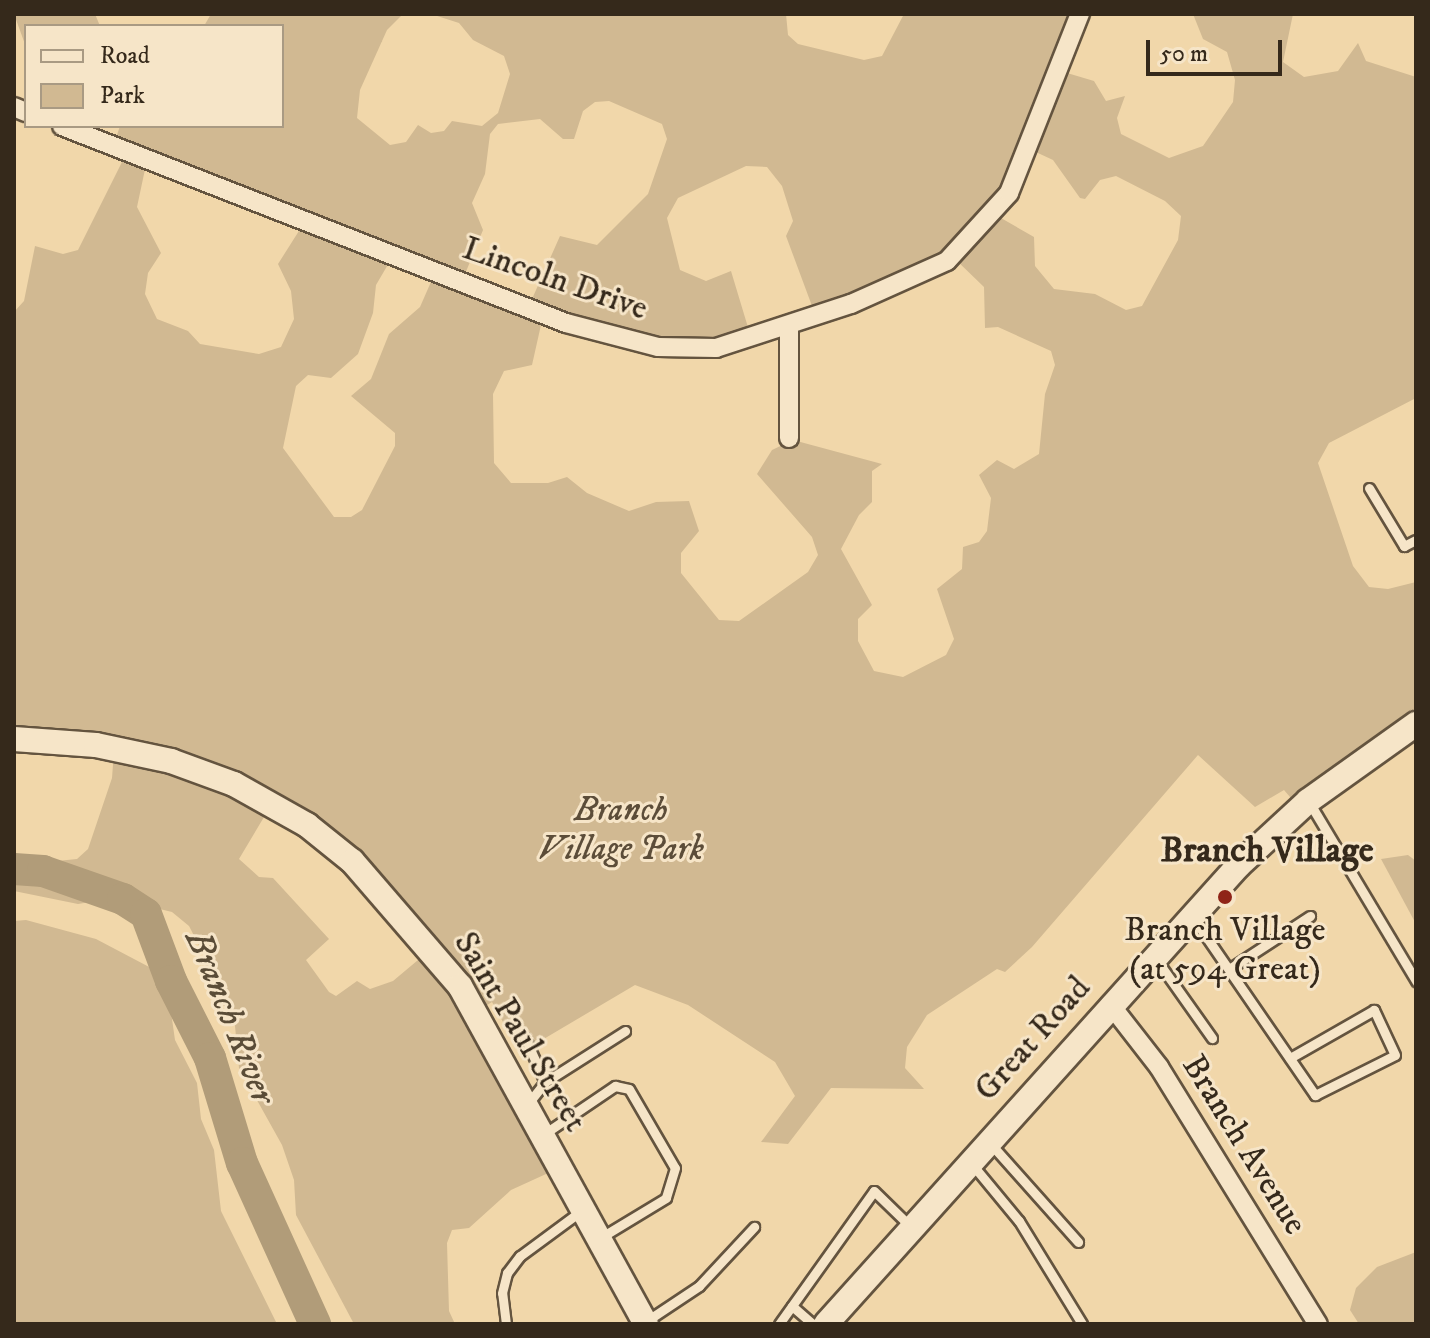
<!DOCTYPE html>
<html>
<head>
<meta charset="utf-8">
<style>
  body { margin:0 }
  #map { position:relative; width:1430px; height:1338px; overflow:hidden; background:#f1d7aa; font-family:"IM FELL DW Pica",serif }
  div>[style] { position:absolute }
  .green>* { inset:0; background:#d1b992 }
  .river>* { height:32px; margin:-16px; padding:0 16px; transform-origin:16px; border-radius:16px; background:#b19c79 }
  .roads { filter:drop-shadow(2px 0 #64543f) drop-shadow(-2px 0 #64543f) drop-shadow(0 2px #64543f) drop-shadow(0 -2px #64543f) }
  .lane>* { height:9px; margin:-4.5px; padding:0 4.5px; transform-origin:4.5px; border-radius:4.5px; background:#f6e5c8 }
  .street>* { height:18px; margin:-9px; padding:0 9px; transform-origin:9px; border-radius:9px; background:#f6e5c8 }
  .secondary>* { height:24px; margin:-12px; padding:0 12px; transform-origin:12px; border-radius:12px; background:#f6e5c8 }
  .dots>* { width:22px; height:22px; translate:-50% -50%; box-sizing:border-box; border:4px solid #f6e5c8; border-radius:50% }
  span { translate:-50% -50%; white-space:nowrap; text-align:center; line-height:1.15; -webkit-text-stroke:6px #f6e5c8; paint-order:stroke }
  .street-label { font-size:34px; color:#35291b }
  .park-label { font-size:34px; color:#5c4d39; font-style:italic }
  .poi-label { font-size:34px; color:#35291b }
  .neighbourhood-label { font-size:36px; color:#35291b; font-weight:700 }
  .water-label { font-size:36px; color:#5a4c37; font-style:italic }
  .frame { position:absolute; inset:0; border:16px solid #35291b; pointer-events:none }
  .legend { position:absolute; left:24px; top:24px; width:260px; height:104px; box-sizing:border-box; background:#f6e5c8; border:2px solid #a99a83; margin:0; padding:10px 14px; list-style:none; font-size:24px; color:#35291b }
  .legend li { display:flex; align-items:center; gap:16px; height:40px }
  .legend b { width:40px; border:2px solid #a99a83 }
  .scale { position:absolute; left:1146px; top:40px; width:136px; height:36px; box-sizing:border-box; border:4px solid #35291b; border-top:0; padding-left:10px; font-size:24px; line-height:28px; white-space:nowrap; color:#35291b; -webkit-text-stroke:6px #f6e5c8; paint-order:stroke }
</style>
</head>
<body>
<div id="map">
  <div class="green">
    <div style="clip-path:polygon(14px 14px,95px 14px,100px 26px,26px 26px,26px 47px)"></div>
    <div style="clip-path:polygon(evenodd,211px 14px,403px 14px,387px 30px,360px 90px,357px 118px,390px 145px,406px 142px,418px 125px,431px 133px,444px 131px,452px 121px,482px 126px,498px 113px,510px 74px,504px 56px,473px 40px,459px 23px,431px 14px,786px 14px,788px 35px,798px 44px,864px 60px,882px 56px,904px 14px,1077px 14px,1057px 70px,1094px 81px,1106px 101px,1125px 96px,1117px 118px,1121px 134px,1169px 158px,1203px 146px,1233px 102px,1235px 80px,1227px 52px,1203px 39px,1193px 14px,1293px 14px,1283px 62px,1304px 77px,1338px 71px,1358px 43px,1366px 61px,1416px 77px,1416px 398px,1329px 443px,1318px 463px,1353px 566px,1369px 587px,1388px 589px,1416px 582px,1416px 734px,1302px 811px,1284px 790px,1255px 807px,1198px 755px,1032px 947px,1005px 972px,997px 969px,927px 1015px,907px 1047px,905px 1068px,924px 1089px,831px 1088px,788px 1144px,761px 1142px,795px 1096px,775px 1062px,688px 1005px,635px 985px,520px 1053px,492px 1002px,474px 1013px,557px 1169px,511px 1190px,469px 1228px,452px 1230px,447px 1243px,449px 1311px,455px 1324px,354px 1324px,296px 1215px,294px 1180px,282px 1145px,239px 1068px,235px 1026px,227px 1008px,209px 995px,204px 955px,189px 926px,172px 912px,115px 898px,78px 904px,14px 891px,14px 853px,57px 861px,77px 859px,88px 849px,112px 778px,114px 751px,14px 738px,14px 312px,24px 301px,35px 246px,63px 254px,78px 250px,126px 154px,114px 144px,120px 126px,282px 126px,282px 26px,204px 26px,211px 14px,609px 101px,662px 124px,667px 139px,648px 194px,597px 245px,560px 236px,528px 308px,463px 279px,483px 230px,472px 203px,485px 174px,490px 134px,498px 124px,540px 119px,563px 139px,574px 139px,583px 111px,595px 102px,609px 101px,211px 14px,1025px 147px,1053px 160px,1080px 198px,1085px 199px,1100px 180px,1116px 176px,1165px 201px,1181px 216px,1178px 240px,1142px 306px,1126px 310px,1095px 294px,1054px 289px,1035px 266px,1034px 237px,994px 214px,1025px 147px,211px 14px,147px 160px,304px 223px,278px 264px,291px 291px,294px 319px,281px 347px,259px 354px,200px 344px,188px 331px,157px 319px,145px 294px,148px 273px,161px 253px,137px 207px,147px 160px,211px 14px,746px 166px,767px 167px,782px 186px,793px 221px,786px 236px,815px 314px,954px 258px,984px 287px,985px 328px,998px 327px,1051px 351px,1055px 365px,1045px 394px,1039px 454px,1014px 469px,997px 460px,979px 475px,991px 498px,987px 531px,979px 542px,963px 547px,962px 569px,937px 589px,954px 639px,946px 655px,903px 677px,874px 671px,858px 641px,858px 619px,872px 605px,841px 549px,859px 515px,872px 502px,872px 471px,882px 464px,793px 440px,772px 450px,757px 474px,812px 537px,818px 555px,808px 572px,739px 621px,719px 620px,681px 573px,681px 553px,699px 531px,689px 501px,656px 502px,629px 511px,587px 493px,567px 477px,548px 483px,511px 483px,494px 463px,493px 394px,504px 371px,532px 365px,543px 316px,658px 348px,750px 334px,731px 271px,706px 281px,680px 270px,667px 218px,678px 198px,746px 166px,211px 14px,393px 256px,434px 275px,420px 307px,389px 334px,371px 379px,351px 396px,395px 433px,395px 446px,362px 510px,351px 517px,334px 517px,283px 448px,296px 386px,308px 375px,331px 378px,358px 354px,373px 313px,376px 285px,393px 256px,211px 14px,270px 807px,395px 907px,424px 955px,393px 981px,370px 989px,357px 981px,336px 996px,329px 992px,306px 960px,329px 939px,273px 878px,259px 877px,239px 859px,270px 807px)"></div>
    <div style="clip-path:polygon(1408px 855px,1416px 861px,1416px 924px,1381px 859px)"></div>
    <div style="clip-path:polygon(26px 920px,96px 939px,153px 969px,169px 998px,175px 1040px,197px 1083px,201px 1119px,214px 1150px,221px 1211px,277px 1324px,14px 1324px,14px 921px)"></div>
    <div style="clip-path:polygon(1416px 1252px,1416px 1324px,1359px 1324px,1350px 1310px,1356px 1288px,1377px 1267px)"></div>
  </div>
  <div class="river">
    <div style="left:14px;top:869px;width:29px;rotate:4deg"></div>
    <div style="left:43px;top:871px;width:85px;rotate:19.3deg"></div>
    <div style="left:123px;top:899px;width:27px;rotate:33deg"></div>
    <div style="left:146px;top:914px;width:72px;rotate:69.5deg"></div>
    <div style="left:171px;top:981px;width:86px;rotate:63.1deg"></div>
    <div style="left:210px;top:1058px;width:110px;rotate:73.1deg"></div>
    <div style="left:242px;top:1163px;width:177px;rotate:65.6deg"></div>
  </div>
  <div class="roads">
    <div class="lane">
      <div style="left:1369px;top:488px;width:68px;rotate:58.9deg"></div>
      <div style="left:1404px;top:546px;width:13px;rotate:-27deg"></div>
      <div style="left:1309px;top:802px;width:209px;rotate:59.1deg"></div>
      <div style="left:1194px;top:919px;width:214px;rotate:55.5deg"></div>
      <div style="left:1315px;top:1095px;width:89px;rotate:-26.6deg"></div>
      <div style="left:1395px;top:1055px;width:50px;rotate:-115deg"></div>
      <div style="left:1374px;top:1010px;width:97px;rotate:150.3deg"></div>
      <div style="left:1156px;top:959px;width:97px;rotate:54.7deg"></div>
      <div style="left:1229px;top:969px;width:97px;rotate:-33.2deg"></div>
      <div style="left:525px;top:1038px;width:48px;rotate:65.6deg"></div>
      <div style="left:545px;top:1082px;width:29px;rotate:128deg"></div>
      <div style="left:545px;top:1082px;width:95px;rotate:-32.5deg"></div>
      <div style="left:544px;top:1134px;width:86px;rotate:-34.1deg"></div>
      <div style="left:615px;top:1086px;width:14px;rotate:12deg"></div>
      <div style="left:629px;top:1089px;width:91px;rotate:59.8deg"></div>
      <div style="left:675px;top:1168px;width:31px;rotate:107deg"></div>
      <div style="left:666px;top:1198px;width:77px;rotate:148.8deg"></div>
      <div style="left:989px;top:1142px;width:134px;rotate:48.3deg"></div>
      <div style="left:971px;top:1163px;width:75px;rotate:50.4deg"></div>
      <div style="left:1019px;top:1221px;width:121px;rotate:58.5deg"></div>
      <div style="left:792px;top:1306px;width:28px;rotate:41deg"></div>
      <div style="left:645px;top:1322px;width:65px;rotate:-33.7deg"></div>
      <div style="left:699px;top:1286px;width:81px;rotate:-47deg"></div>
      <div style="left:506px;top:1324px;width:31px;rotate:-97deg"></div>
      <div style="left:502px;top:1293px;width:21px;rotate:-76deg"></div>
      <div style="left:507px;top:1273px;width:21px;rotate:-53deg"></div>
      <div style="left:520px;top:1256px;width:76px;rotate:-36.4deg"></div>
      <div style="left:779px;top:1324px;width:163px;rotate:-54.5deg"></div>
      <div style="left:874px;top:1191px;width:50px;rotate:44.2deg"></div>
    </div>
    <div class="street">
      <div style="left:14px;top:107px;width:13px;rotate:23deg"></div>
      <div style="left:62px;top:126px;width:541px;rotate:21.35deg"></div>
      <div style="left:566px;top:323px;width:95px;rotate:14.6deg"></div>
      <div style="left:658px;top:347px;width:58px;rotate:1deg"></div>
      <div style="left:716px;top:348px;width:142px;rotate:-18.1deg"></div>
      <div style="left:851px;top:304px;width:105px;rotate:-24.1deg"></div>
      <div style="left:947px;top:261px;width:92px;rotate:-47.6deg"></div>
      <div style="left:1009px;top:193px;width:193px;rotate:-68.4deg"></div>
      <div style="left:789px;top:438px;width:112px;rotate:-90deg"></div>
      <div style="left:1110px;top:1004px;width:80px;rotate:52.1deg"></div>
      <div style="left:1159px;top:1067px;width:302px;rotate:58.3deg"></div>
    </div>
    <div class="secondary">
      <div style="left:14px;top:739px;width:82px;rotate:4.2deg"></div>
      <div style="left:96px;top:745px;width:77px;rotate:12deg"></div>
      <div style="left:171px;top:761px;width:67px;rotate:20.1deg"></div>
      <div style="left:234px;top:784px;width:84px;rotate:29.3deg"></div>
      <div style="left:307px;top:825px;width:58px;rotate:38.7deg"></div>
      <div style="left:352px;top:861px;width:165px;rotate:49.2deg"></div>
      <div style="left:460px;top:986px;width:386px;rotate:61.2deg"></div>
      <div style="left:826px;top:1324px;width:617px;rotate:-48.02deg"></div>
      <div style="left:1239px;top:865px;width:94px;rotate:-42.8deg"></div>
      <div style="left:1308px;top:801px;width:133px;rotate:-35.5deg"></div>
    </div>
  </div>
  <div class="dots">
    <div style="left:1225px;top:897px;background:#8f2418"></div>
  </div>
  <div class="street-label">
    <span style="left:555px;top:279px;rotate:19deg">Lincoln Drive</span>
    <span style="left:520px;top:1032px;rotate:59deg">Saint Paul Street</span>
    <span style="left:1033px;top:1039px;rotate:-48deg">Great Road</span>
    <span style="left:1244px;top:1145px;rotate:58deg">Branch Avenue</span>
  </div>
  <div class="park-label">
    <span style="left:621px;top:830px">Branch<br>Village Park</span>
  </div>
  <div class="poi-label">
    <span style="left:1225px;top:950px">Branch Village<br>(at 594 Great)</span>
  </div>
  <div class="neighbourhood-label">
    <span style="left:1267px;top:851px">Branch Village</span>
  </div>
  <div class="water-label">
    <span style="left:230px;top:1017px;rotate:68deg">Branch River</span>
  </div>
  <div class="frame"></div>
  <ul class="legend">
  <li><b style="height:10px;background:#f6e5c8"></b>Road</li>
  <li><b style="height:22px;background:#d1b992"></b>Park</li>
  </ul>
  <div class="scale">50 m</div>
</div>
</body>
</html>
